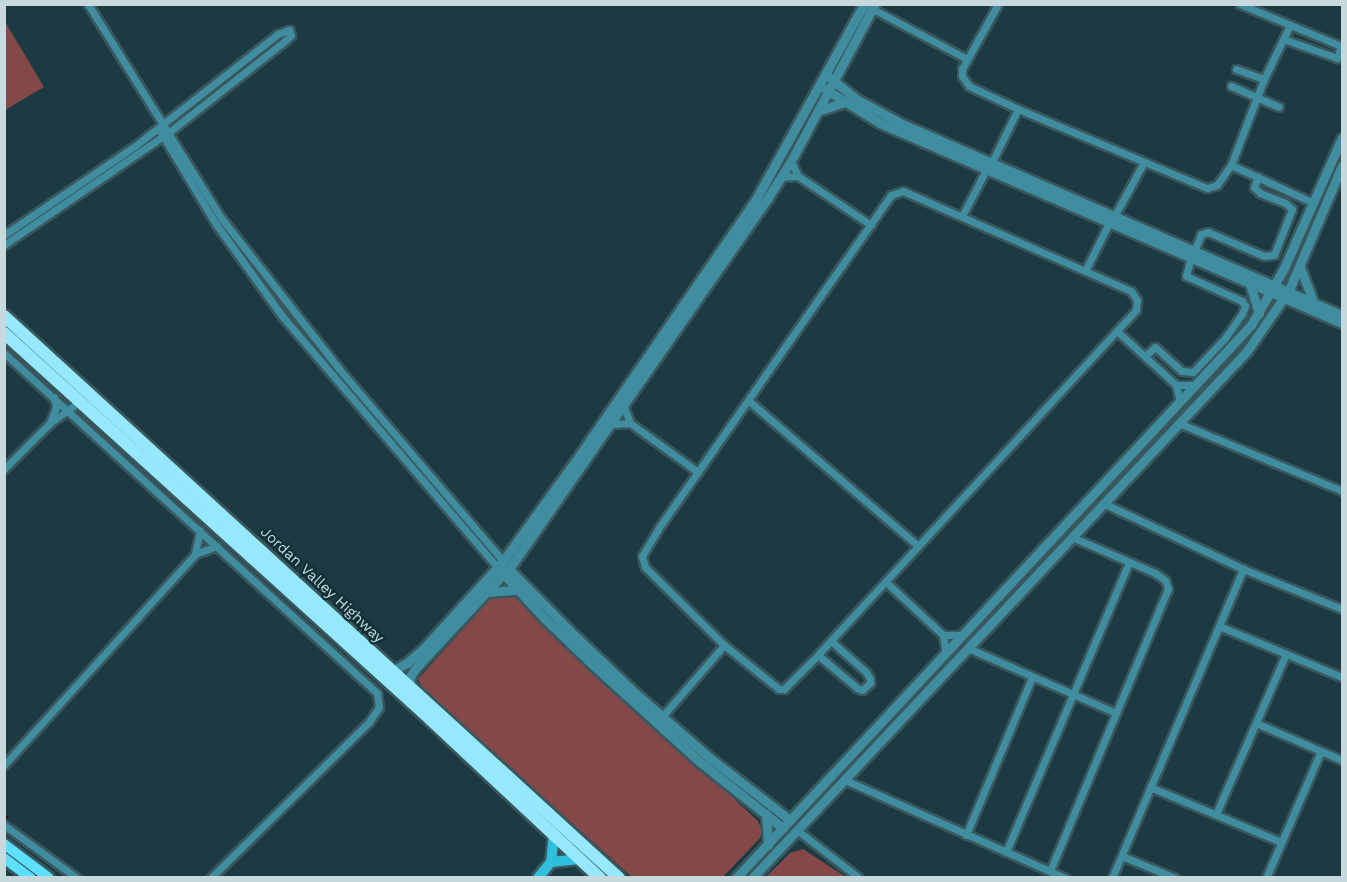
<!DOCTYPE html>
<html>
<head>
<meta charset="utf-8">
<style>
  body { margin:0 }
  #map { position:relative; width:1347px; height:882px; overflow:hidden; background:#1b3a42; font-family:"Work Sans",sans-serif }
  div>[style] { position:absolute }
  .green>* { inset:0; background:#844849 }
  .stream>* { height:1.5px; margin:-0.75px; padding:0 0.75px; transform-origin:0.75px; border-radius:0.75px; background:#3d0007 }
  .roads { filter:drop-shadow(2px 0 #3a575e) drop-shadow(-2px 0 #3a575e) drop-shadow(0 2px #3a575e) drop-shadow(0 -2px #3a575e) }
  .minor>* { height:7px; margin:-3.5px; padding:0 3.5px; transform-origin:3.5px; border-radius:3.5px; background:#3f8d9f }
  .tertiary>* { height:9px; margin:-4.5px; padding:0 4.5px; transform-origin:4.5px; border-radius:4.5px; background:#3f8d9f }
  .secondary>* { height:10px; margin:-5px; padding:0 5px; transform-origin:5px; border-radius:5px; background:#2ebfdc }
  .primary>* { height:10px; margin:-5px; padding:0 5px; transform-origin:5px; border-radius:5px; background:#5be1ff }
  .trunk>* { height:12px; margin:-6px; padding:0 6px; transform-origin:6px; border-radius:6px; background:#96e9fc }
  span { translate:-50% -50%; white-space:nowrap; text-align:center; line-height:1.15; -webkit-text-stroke:4.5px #103037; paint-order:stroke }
  .street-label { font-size:15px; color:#c8d9de }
  .frame { position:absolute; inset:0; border:6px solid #c8d9de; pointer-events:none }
</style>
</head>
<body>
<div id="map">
  <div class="green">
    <div style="clip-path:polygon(4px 20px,44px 87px,5px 110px,4px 110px)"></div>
    <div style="clip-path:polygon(503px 595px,516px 597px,758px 821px,762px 831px,760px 838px,723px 877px,632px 877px,423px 690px,418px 679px,490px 599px)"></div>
    <div style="clip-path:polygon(803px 849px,846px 877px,766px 877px,790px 853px)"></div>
  </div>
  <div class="stream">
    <div style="left:4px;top:819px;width:4px;rotate:-34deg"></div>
  </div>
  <div class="roads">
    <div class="minor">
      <div style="left:88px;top:4px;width:253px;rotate:58.1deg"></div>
      <div style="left:222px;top:219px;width:190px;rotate:52deg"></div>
      <div style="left:339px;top:369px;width:253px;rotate:49.5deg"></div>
      <div style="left:998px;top:4px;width:74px;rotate:119deg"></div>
      <div style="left:962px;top:69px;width:7px;rotate:90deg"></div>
      <div style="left:962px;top:76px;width:12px;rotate:55deg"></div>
      <div style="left:969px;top:86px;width:54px;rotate:25.1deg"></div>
      <div style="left:1018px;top:109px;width:205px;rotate:22.7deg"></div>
      <div style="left:1207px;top:188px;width:10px;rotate:-17deg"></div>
      <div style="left:1217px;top:185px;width:24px;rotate:-55deg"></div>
      <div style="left:1231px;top:165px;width:92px;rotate:-69deg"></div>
      <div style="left:1264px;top:79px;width:58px;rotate:-64.3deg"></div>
      <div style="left:1240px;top:4px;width:109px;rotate:22.6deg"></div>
      <div style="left:1341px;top:46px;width:13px;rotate:108deg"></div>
      <div style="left:1337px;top:58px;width:57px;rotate:-160.6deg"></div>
      <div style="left:873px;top:9px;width:106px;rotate:28deg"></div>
      <div style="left:1236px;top:69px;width:30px;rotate:20deg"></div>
      <div style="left:1231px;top:86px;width:52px;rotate:23.6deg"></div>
      <div style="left:161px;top:133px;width:106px;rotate:58.9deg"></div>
      <div style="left:216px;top:224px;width:113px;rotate:54.3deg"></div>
      <div style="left:282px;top:316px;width:330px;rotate:49.4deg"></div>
      <div style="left:791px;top:161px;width:17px;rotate:65deg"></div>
      <div style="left:798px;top:176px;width:88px;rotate:33.9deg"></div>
      <div style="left:992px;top:162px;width:59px;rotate:-63.9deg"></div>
      <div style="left:1231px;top:165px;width:91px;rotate:24.6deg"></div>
      <div style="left:781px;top:177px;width:17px;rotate:-3deg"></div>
      <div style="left:903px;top:191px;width:249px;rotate:23.7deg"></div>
      <div style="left:1131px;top:291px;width:11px;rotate:56deg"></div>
      <div style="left:1137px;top:300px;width:10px;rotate:96deg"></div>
      <div style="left:1136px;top:310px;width:466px;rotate:132.7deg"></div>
      <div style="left:820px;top:653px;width:51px;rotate:135deg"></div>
      <div style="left:784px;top:689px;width:5px;rotate:180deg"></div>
      <div style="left:779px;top:689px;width:70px;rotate:-141.3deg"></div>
      <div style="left:724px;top:645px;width:111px;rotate:-135.4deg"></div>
      <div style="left:645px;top:567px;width:11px;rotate:-105deg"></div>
      <div style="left:642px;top:556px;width:31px;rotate:-59deg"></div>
      <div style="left:658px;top:529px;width:407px;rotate:-55.1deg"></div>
      <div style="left:891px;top:195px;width:13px;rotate:-18deg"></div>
      <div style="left:1115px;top:215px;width:60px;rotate:-61.3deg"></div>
      <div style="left:962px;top:216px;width:52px;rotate:-62.4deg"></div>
      <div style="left:4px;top:235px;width:158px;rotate:-34.2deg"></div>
      <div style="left:135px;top:146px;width:182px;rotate:-38.1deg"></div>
      <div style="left:278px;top:34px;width:12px;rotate:-20deg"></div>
      <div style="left:289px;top:30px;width:5px;rotate:68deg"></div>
      <div style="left:291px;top:35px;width:7px;rotate:135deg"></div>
      <div style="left:286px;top:40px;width:149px;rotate:141.8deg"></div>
      <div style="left:169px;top:132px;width:200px;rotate:145.6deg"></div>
      <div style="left:1195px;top:249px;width:16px;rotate:-68deg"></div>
      <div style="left:1201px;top:234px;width:7px;rotate:-16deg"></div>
      <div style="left:1208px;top:232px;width:61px;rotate:23.2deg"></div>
      <div style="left:1264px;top:256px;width:10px;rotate:-6deg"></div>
      <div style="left:1274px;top:255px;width:49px;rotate:-68.6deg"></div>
      <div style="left:1292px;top:209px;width:9px;rotate:-139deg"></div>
      <div style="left:1285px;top:203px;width:27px;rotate:-158deg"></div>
      <div style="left:1260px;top:193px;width:8px;rotate:-135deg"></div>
      <div style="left:1254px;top:187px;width:11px;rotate:-68deg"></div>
      <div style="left:1086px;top:269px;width:51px;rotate:-63.4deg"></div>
      <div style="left:1118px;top:332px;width:79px;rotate:42.4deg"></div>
      <div style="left:1176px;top:385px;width:17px;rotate:77deg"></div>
      <div style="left:4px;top:353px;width:505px;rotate:42.35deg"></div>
      <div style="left:377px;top:693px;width:14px;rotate:82deg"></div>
      <div style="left:379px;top:707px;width:18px;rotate:124deg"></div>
      <div style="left:369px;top:722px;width:222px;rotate:135.4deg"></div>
      <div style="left:1145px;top:356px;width:13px;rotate:-42deg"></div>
      <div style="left:1155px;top:347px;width:36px;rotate:42deg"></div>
      <div style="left:1182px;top:371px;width:11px;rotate:5deg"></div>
      <div style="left:1193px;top:372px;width:47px;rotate:-46.7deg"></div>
      <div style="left:1225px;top:338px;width:29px;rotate:-55deg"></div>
      <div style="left:1242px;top:314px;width:9px;rotate:-69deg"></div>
      <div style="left:1245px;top:306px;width:6px;rotate:-121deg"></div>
      <div style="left:1242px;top:301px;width:61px;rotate:-155.9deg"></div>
      <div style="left:1186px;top:276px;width:20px;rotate:-75deg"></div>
      <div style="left:1176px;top:385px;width:20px"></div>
      <div style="left:749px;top:401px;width:221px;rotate:40.6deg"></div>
      <div style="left:624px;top:407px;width:17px;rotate:69deg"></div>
      <div style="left:630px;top:423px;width:84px;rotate:35.8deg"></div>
      <div style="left:50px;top:423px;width:17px;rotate:-69deg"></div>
      <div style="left:56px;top:407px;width:10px;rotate:-101deg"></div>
      <div style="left:1179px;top:423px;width:177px;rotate:22.6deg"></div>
      <div style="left:612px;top:424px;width:18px;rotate:-3deg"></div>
      <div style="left:4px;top:469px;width:65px;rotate:-45deg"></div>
      <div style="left:50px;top:423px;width:36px;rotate:-36deg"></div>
      <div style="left:1103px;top:503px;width:155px;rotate:25.2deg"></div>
      <div style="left:1243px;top:569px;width:107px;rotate:22deg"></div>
      <div style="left:195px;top:554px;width:23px;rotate:-20deg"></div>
      <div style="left:886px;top:582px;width:78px;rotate:42.9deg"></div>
      <div style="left:943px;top:635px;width:18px;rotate:81deg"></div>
      <div style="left:1219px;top:626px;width:133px;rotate:22.5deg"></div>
      <div style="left:943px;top:635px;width:20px"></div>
      <div style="left:968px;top:648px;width:159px;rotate:23.7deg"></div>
      <div style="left:818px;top:655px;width:51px;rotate:40.2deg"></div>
      <div style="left:857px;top:688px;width:5px;rotate:22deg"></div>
      <div style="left:862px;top:690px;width:11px;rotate:-41deg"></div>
      <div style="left:870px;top:683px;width:4px;rotate:-90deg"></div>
      <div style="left:870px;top:679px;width:8px;rotate:-120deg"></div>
      <div style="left:866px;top:672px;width:47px;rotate:-138.5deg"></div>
      <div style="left:660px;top:719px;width:98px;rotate:-49.1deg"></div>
      <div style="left:1256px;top:723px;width:94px;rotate:23.3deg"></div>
      <div style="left:4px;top:765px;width:285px;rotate:-47.8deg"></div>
      <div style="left:195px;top:554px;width:24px;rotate:-78deg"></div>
      <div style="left:845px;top:780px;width:241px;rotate:24deg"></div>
      <div style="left:1150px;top:787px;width:142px;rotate:22.8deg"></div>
      <div style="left:1216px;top:814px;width:175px;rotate:-66.4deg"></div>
      <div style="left:4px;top:825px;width:90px;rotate:36deg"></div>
      <div style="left:797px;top:830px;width:78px;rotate:37.7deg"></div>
      <div style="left:966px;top:835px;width:171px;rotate:-67.3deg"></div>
      <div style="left:1006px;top:852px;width:315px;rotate:-67deg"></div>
      <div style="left:1122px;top:856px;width:57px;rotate:22.5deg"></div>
      <div style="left:1050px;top:871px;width:306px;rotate:-67.3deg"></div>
      <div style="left:1168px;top:589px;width:9px;rotate:-108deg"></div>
      <div style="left:1165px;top:580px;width:12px;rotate:-145deg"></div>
      <div style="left:1155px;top:573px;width:90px;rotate:-156.6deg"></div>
      <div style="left:1112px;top:878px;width:336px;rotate:-67deg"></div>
      <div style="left:1266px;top:878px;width:138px;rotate:-66.6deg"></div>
    </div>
    <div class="tertiary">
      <div style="left:829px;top:77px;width:35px;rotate:39deg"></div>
      <div style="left:856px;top:99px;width:52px;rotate:28.5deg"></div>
      <div style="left:902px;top:124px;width:480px;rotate:23.5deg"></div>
      <div style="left:825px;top:89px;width:65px;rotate:31.7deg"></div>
      <div style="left:880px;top:123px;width:503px;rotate:23.41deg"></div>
      <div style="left:818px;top:111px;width:28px;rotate:-19deg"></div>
      <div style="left:1300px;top:267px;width:34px;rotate:69deg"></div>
      <div style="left:1250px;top:284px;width:31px;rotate:73deg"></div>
      <div style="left:497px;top:567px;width:71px;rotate:47.3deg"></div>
      <div style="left:545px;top:619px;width:68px;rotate:43.8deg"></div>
      <div style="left:594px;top:666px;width:143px;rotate:42.2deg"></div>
      <div style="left:700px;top:762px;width:106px;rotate:38.5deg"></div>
      <div style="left:487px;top:592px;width:31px;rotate:-4deg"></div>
      <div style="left:392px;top:671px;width:17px;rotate:-28deg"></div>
      <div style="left:407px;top:663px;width:21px;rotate:-41deg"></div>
      <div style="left:423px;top:649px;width:119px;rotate:-47.7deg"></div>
      <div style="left:503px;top:561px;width:130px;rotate:-54.1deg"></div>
      <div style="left:579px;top:456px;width:310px;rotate:-55.4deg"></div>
      <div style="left:755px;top:201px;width:225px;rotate:-61deg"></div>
      <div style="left:410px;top:687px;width:10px;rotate:-90deg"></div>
      <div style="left:410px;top:677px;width:9px;rotate:-58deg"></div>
      <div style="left:415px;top:669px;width:135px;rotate:-47.1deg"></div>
      <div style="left:766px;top:814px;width:31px;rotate:86deg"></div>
      <div style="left:790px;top:820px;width:100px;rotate:-142.3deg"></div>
      <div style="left:711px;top:759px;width:101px;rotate:-139deg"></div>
      <div style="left:635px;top:693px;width:84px;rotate:-136.4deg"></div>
      <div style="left:574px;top:635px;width:93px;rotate:-134.6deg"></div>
      <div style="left:509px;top:569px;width:451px;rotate:-55.1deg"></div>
      <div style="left:767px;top:199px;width:45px;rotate:-57.7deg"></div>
      <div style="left:791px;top:161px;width:178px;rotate:-61.9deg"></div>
      <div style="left:736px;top:878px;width:756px;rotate:-47.04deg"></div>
      <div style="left:1251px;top:325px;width:66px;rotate:-59.9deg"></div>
      <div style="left:1284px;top:268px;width:142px;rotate:-66deg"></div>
      <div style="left:752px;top:878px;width:723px;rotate:-46.79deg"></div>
      <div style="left:1247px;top:351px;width:74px;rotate:-55.5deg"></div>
      <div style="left:1289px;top:290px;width:135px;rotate:-66.9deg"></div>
    </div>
    <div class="secondary">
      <div style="left:551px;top:862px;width:29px;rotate:-6deg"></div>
      <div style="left:538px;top:878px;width:21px;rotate:-51deg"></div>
      <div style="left:551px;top:862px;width:28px;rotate:-84deg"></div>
    </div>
    <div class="primary">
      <div style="left:4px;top:844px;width:56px;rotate:37.1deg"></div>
      <div style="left:4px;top:858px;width:34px;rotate:37deg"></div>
    </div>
    <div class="trunk">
      <div style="left:4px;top:316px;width:833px;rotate:42.42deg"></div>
      <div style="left:4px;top:333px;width:575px;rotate:42.18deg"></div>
      <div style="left:430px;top:719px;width:233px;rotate:43.1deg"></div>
    </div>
  </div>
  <div class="street-label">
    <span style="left:322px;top:585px;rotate:43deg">Jordan Valley Highway</span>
  </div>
  <div class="frame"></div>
</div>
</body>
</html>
